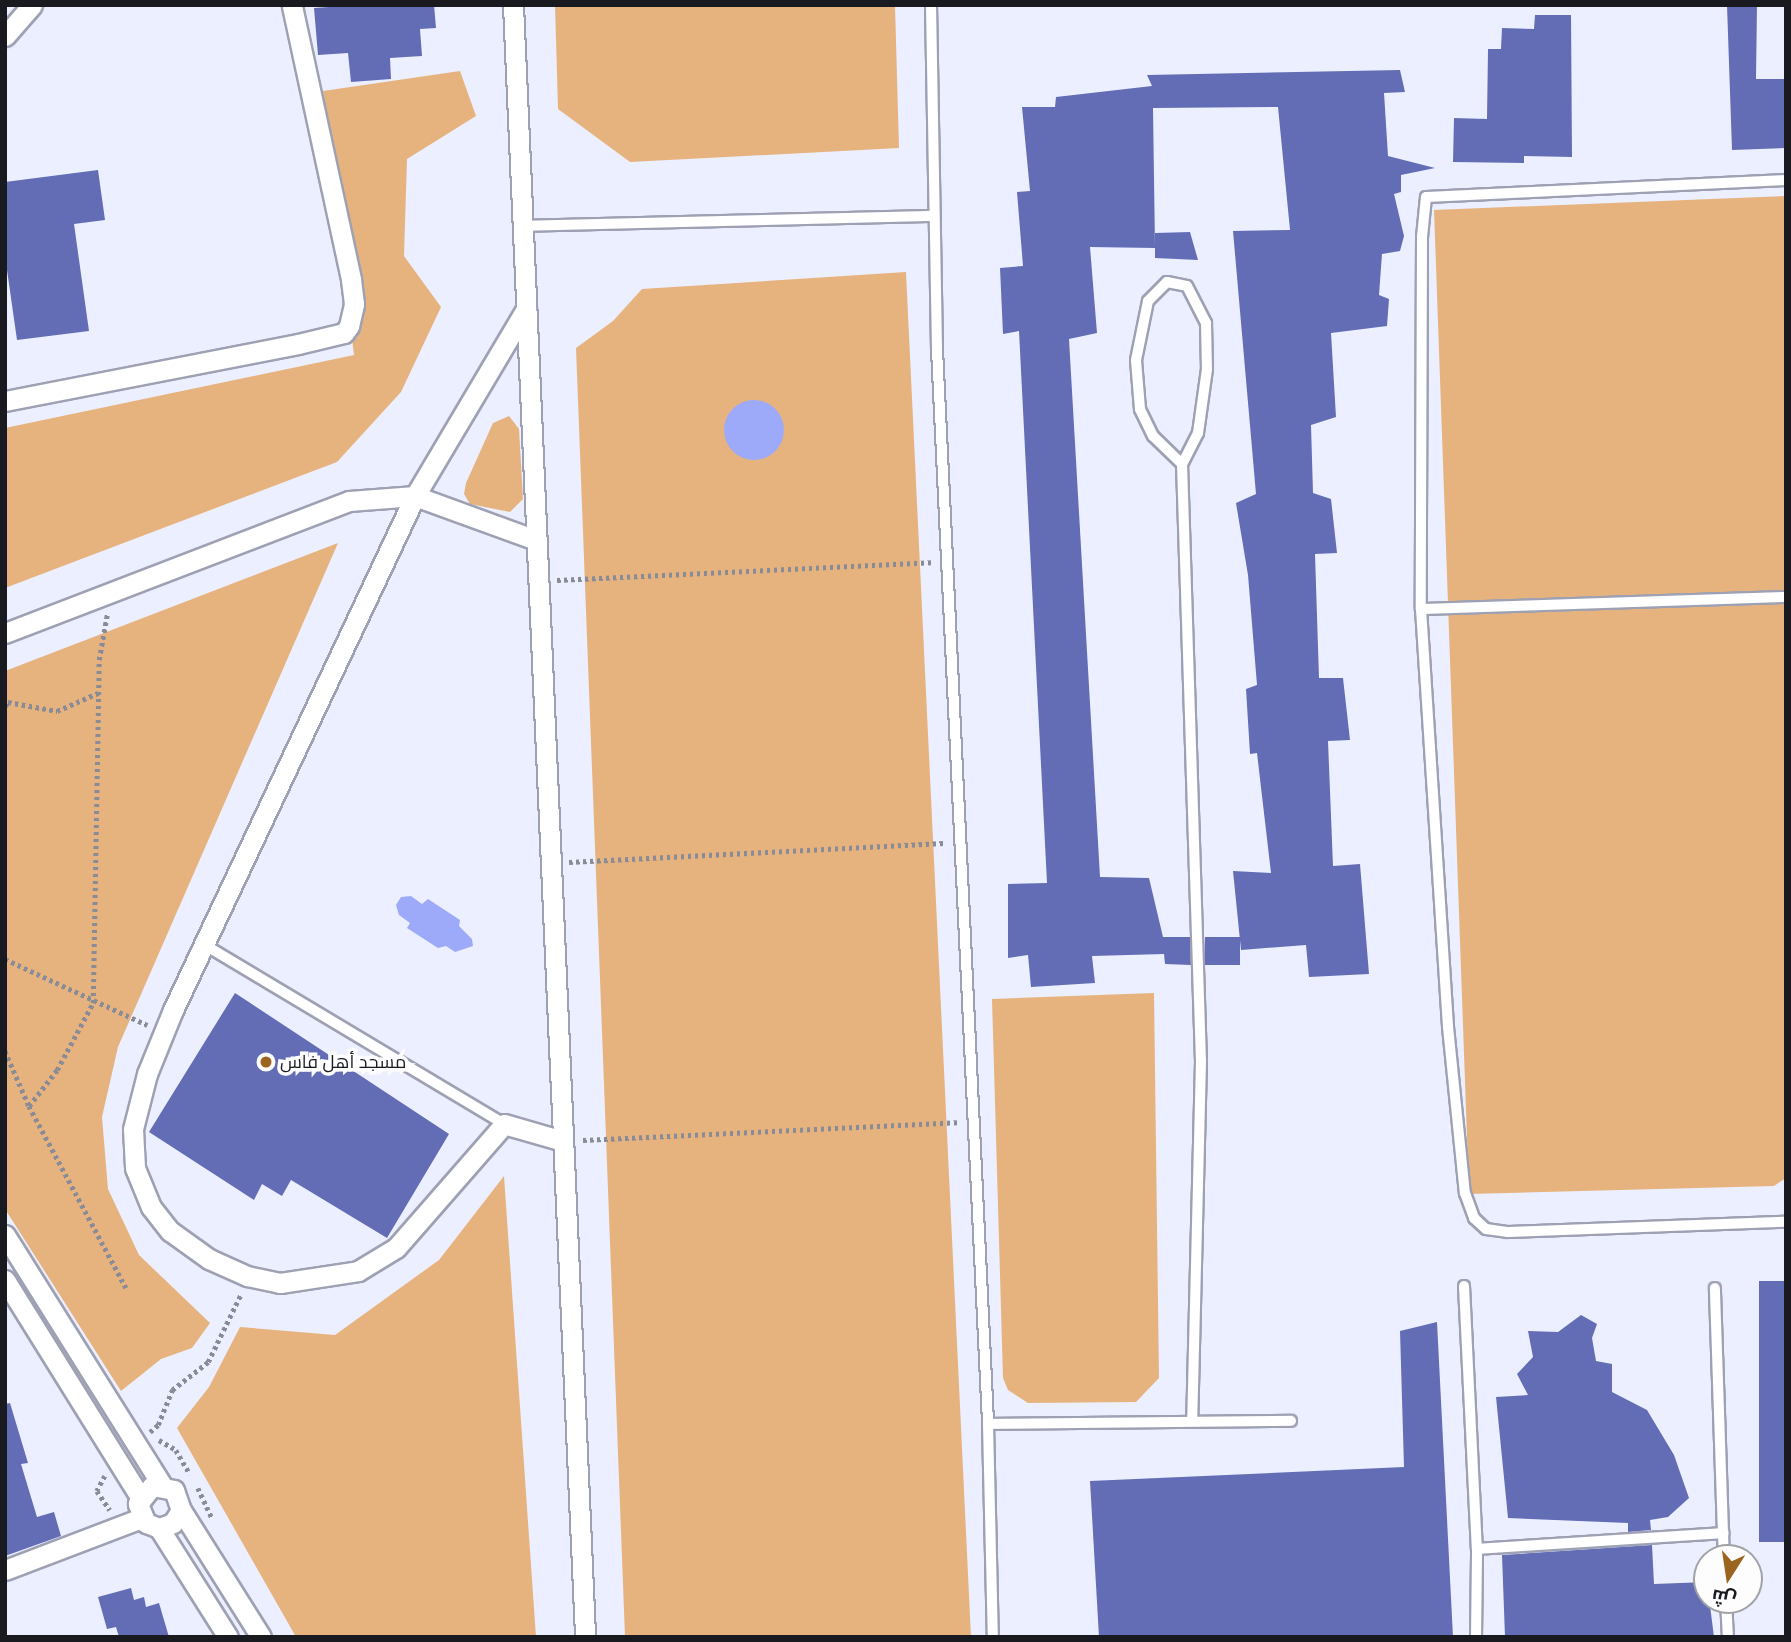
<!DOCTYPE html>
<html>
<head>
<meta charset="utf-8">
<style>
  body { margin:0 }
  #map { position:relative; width:1791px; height:1642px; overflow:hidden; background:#ecefff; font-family:"Times New Roman",Cairo,serif }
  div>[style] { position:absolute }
  .green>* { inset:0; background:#e6b37e }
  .water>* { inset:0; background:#9caaf9 }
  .round { border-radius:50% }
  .building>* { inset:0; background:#626db6; transform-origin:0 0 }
  .path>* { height:4.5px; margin-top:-2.25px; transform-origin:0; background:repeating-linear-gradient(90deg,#898b96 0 3.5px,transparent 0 7px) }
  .roads { filter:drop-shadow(2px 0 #9da1b3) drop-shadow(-2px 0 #9da1b3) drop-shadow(0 2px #9da1b3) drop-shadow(0 -2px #9da1b3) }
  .lane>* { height:10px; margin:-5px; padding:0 5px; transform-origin:5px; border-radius:5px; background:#fff }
  .street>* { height:19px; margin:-9.5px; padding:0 9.5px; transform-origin:9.5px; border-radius:9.5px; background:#fff }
  .dots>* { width:19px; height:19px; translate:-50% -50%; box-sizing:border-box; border:4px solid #fdfdfd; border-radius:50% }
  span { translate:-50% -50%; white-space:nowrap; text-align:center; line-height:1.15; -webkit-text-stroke:7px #fdfdfd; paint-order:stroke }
  .poi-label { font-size:18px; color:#181a20 }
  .left { translate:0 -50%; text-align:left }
  .frame { position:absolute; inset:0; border:7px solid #181a20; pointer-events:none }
  .north { position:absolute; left:1693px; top:1544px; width:70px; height:70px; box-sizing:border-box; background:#fdfdfd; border:2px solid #a1a2a5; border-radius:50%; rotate:192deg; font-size:19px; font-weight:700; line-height:28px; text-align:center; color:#181a20 }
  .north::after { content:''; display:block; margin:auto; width:24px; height:32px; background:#9b641f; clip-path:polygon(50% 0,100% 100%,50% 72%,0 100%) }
</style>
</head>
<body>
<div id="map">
  <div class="green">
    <div style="clip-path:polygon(555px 5px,895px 5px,899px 148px,630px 162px,558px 109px)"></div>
    <div style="clip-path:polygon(460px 71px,476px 116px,407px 159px,404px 256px,441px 307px,401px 392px,337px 462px,5px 588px,5px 428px,354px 355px,323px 91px)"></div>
    <div style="clip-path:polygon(1786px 196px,1786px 1178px,1774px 1186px,1469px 1194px,1434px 210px)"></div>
    <div style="clip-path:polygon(906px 272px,971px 1637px,625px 1637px,576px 348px,613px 321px,642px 289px)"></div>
    <div style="clip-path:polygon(509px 416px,519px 429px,523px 499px,510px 512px,470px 504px,464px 494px,466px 483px,493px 423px)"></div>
    <div style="clip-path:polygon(338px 543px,118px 1047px,102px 1117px,108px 1189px,139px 1255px,210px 1323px,192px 1348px,161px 1359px,121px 1391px,5px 1209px,5px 671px)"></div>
    <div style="clip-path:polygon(1154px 993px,1159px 1378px,1136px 1402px,1028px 1403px,1008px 1390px,1003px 1378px,992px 999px)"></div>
    <div style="clip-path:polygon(504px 1176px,536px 1637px,296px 1637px,177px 1428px,209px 1387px,240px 1327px,335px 1335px,439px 1260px)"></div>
  </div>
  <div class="water">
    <div class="round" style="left:724px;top:400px;width:60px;height:60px"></div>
    <div style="clip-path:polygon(411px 896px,422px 904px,428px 899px,460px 920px,459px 926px,472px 939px,473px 946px,455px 952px,446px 946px,438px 948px,407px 928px,410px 923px,399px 915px,396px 905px,401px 897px)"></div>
  </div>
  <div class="building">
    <div style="clip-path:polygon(358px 5px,434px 5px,436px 28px,420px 29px,422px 56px,390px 58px,391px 79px,351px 82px,348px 53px,318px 55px,314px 8px)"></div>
    <div style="clip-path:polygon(1727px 5px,1757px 5px,1756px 79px,1786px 79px,1786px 148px,1732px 150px)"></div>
    <div style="clip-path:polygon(1535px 15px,1571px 15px,1572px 157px,1524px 156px,1524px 163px,1453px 162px,1454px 118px,1487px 119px,1488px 49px,1501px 49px,1502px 28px,1534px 29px)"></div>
    <div style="clip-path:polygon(1400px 70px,1405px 92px,1384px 93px,1388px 156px,1435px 168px,1401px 175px,1401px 192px,1394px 194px,1404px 236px,1400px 251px,1382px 254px,1379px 295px,1389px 299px,1387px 326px,1331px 333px,1336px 417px,1311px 425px,1313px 493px,1331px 499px,1337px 553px,1315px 554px,1319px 678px,1343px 678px,1350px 740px,1328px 741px,1333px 866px,1360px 864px,1369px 974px,1309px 977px,1306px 945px,1241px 950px,1233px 871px,1271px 873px,1257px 753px,1250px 754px,1246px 689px,1257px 685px,1248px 575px,1236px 503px,1256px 494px,1233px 231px,1290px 230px,1278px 107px,1153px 108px,1155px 248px,1090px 247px,1097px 333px,1069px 339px,1100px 877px,1149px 878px,1163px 937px,1190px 937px,1191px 965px,1165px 964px,1164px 954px,1092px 956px,1095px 983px,1031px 987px,1028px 955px,1008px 958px,1008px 884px,1047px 883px,1019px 331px,1003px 334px,1000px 268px,1023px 266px,1017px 192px,1030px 191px,1022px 107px,1055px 107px,1056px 97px,1152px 86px,1147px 75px)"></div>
    <div style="clip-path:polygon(98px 170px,105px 220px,74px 224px,89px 331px,17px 340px,5px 256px,5px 182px)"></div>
    <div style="clip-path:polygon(1190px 232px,1198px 260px,1155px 258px,1155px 233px)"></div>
    <div style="left:1205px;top:937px;width:35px;height:28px"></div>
    <div style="clip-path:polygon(235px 993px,449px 1134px,387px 1238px,291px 1180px,282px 1196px,262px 1184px,254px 1200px,149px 1132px)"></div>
    <div style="left:1786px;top:1281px;width:261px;height:27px;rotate:90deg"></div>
    <div style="clip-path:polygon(1581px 1315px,1597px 1324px,1592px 1338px,1596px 1361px,1612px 1364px,1612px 1392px,1647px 1410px,1674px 1455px,1689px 1498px,1668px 1517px,1650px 1520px,1651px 1530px,1628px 1532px,1628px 1523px,1508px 1518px,1496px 1397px,1528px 1395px,1517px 1374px,1533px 1357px,1528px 1331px,1558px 1332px)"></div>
    <div style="clip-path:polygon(1437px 1322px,1453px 1637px,1099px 1637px,1090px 1481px,1404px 1467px,1400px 1331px)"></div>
    <div style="clip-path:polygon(10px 1403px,28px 1463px,21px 1464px,37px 1517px,54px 1512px,61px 1536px,5px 1556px,5px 1404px)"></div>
    <div style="clip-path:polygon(1652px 1545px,1654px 1584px,1707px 1582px,1714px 1637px,1505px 1637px,1502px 1555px)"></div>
    <div style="clip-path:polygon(131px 1588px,134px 1600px,144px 1597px,146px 1607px,159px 1603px,169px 1637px,119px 1637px,116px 1627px,107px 1629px,98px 1597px)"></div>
  </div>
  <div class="path">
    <div style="left:557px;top:580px;width:375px;rotate:-2.7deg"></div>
    <div style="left:5px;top:706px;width:5px;rotate:-53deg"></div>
    <div style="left:8px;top:702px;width:50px;rotate:10.4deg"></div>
    <div style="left:57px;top:711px;width:45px;rotate:-23.7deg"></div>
    <div style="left:569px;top:862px;width:376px;rotate:-2.9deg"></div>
    <div style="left:5px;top:959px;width:157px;rotate:24.9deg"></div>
    <div style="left:5px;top:1051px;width:60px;rotate:66.4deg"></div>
    <div style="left:29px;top:1106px;width:206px;rotate:61.9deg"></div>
    <div style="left:29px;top:1106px;width:46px;rotate:-52.1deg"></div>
    <div style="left:57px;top:1070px;width:76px;rotate:-61.8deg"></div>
    <div style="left:93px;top:1003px;width:343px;rotate:-89deg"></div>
    <div style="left:99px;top:660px;width:46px;rotate:-79.9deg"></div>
    <div style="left:583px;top:1140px;width:375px;rotate:-2.7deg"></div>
    <div style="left:150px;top:1432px;width:11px;rotate:-41deg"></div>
    <div style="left:158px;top:1425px;width:38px;rotate:-68deg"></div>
    <div style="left:172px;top:1390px;width:46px;rotate:-37.9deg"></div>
    <div style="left:208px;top:1362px;width:76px;rotate:-64.1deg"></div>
    <div style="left:159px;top:1440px;width:20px;rotate:30deg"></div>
    <div style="left:176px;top:1450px;width:28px;rotate:60deg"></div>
    <div style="left:105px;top:1476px;width:17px;rotate:118deg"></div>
    <div style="left:97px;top:1491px;width:23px;rotate:56deg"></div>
    <div style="left:198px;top:1488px;width:33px;rotate:65deg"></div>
  </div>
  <div class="roads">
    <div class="lane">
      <div style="left:931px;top:5px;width:344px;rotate:89deg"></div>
      <div style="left:937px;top:349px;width:1076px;rotate:87.28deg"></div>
      <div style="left:988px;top:1424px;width:213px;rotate:88.7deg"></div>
      <div style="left:1786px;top:180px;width:360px;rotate:177.3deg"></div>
      <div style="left:1426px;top:197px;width:40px;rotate:95.7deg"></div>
      <div style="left:1422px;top:237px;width:372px;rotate:90.2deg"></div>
      <div style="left:1421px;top:609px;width:419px;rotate:86.3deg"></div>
      <div style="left:1448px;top:1027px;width:167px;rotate:84.2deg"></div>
      <div style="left:1465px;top:1193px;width:27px;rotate:70deg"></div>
      <div style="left:1474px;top:1218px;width:16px;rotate:43deg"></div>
      <div style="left:1486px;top:1229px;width:21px;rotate:8deg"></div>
      <div style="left:1507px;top:1232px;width:279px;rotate:-2.1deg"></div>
      <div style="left:522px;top:226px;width:412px;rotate:-1.4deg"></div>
      <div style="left:1182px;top:464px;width:40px;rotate:-136deg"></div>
      <div style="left:1153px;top:436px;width:30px;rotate:-116deg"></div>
      <div style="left:1140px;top:409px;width:49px;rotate:-94.7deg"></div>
      <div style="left:1136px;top:360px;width:60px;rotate:-78.5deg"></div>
      <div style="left:1148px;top:301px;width:27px;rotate:-45deg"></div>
      <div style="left:1167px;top:282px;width:20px;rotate:11deg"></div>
      <div style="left:1187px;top:286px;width:42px;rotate:62.8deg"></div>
      <div style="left:1206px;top:323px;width:46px;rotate:88.8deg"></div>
      <div style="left:1207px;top:369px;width:65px;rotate:98deg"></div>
      <div style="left:1198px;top:433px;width:35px;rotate:117deg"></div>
      <div style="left:1182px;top:464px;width:597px;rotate:88.18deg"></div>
      <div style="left:1201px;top:1061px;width:359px;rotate:91.4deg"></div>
      <div style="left:1421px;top:609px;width:365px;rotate:-1.9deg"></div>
      <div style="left:205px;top:945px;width:348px;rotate:30.9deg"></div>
      <div style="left:1464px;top:1286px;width:263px;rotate:87.2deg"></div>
      <div style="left:988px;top:1424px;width:303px;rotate:-0.6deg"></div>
      <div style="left:1723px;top:1533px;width:25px;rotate:88deg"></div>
      <div style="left:1726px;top:1600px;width:37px;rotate:87deg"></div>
      <div style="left:1476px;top:1637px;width:88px;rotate:-89.3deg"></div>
      <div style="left:1477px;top:1549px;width:247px;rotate:-3.7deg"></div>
      <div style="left:1723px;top:1533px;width:245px;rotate:-91.9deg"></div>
    </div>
    <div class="street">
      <div style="left:513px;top:5px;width:1634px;rotate:87.47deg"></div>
      <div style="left:5px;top:36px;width:41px;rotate:-48.9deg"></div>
      <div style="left:526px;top:309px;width:217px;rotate:120.7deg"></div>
      <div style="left:415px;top:496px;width:568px;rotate:115.21deg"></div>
      <div style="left:173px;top:1010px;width:69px;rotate:112.1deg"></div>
      <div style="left:147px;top:1074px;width:57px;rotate:104.3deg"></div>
      <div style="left:133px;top:1129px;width:39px;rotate:87deg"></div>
      <div style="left:135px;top:1168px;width:42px;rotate:67.7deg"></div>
      <div style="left:151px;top:1207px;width:31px;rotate:52deg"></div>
      <div style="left:170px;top:1231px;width:48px;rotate:35.7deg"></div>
      <div style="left:209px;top:1259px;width:42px;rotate:24.1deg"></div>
      <div style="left:247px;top:1276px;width:34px;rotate:12deg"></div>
      <div style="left:280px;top:1283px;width:79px;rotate:-8.7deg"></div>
      <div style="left:358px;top:1271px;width:44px;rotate:-31.2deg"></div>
      <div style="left:396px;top:1248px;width:164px;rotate:-48.9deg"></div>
      <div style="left:504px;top:1124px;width:61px;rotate:16.1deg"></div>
      <div style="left:5px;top:401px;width:298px;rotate:-11deg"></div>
      <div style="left:298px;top:344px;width:47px;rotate:-13.4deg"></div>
      <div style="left:344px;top:333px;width:9px;rotate:-54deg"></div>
      <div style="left:349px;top:326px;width:23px;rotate:-77deg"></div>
      <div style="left:354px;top:304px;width:25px;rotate:-97deg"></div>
      <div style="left:351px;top:279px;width:280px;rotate:-102.2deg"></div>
      <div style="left:5px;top:633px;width:368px;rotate:-21deg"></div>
      <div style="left:349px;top:501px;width:66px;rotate:-4.3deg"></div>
      <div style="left:415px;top:496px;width:129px;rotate:20deg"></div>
      <div style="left:5px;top:1235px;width:294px;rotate:57.9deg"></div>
      <div style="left:5px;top:1280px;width:256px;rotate:58.1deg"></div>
      <div style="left:181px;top:1510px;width:15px;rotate:122deg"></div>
      <div style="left:173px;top:1523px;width:15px;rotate:160deg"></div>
      <div style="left:159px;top:1528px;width:14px;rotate:-159deg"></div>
      <div style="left:146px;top:1523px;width:21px;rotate:-113deg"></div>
      <div style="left:138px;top:1504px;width:23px;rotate:-52deg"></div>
      <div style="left:152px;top:1486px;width:22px;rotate:10deg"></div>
      <div style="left:174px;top:1490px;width:21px;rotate:71deg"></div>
      <div style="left:181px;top:1510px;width:150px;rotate:57.8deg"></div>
      <div style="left:159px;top:1528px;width:129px;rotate:57.7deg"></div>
      <div style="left:5px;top:1570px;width:146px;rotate:-20.9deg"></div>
    </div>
  </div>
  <div class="dots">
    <div style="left:266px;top:1062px;background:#9b641f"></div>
  </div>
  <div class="poi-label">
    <span class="left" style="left:280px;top:1062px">مسجد أهل فاس</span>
  </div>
  <div class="frame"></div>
  <div class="north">ش</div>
</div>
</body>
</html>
